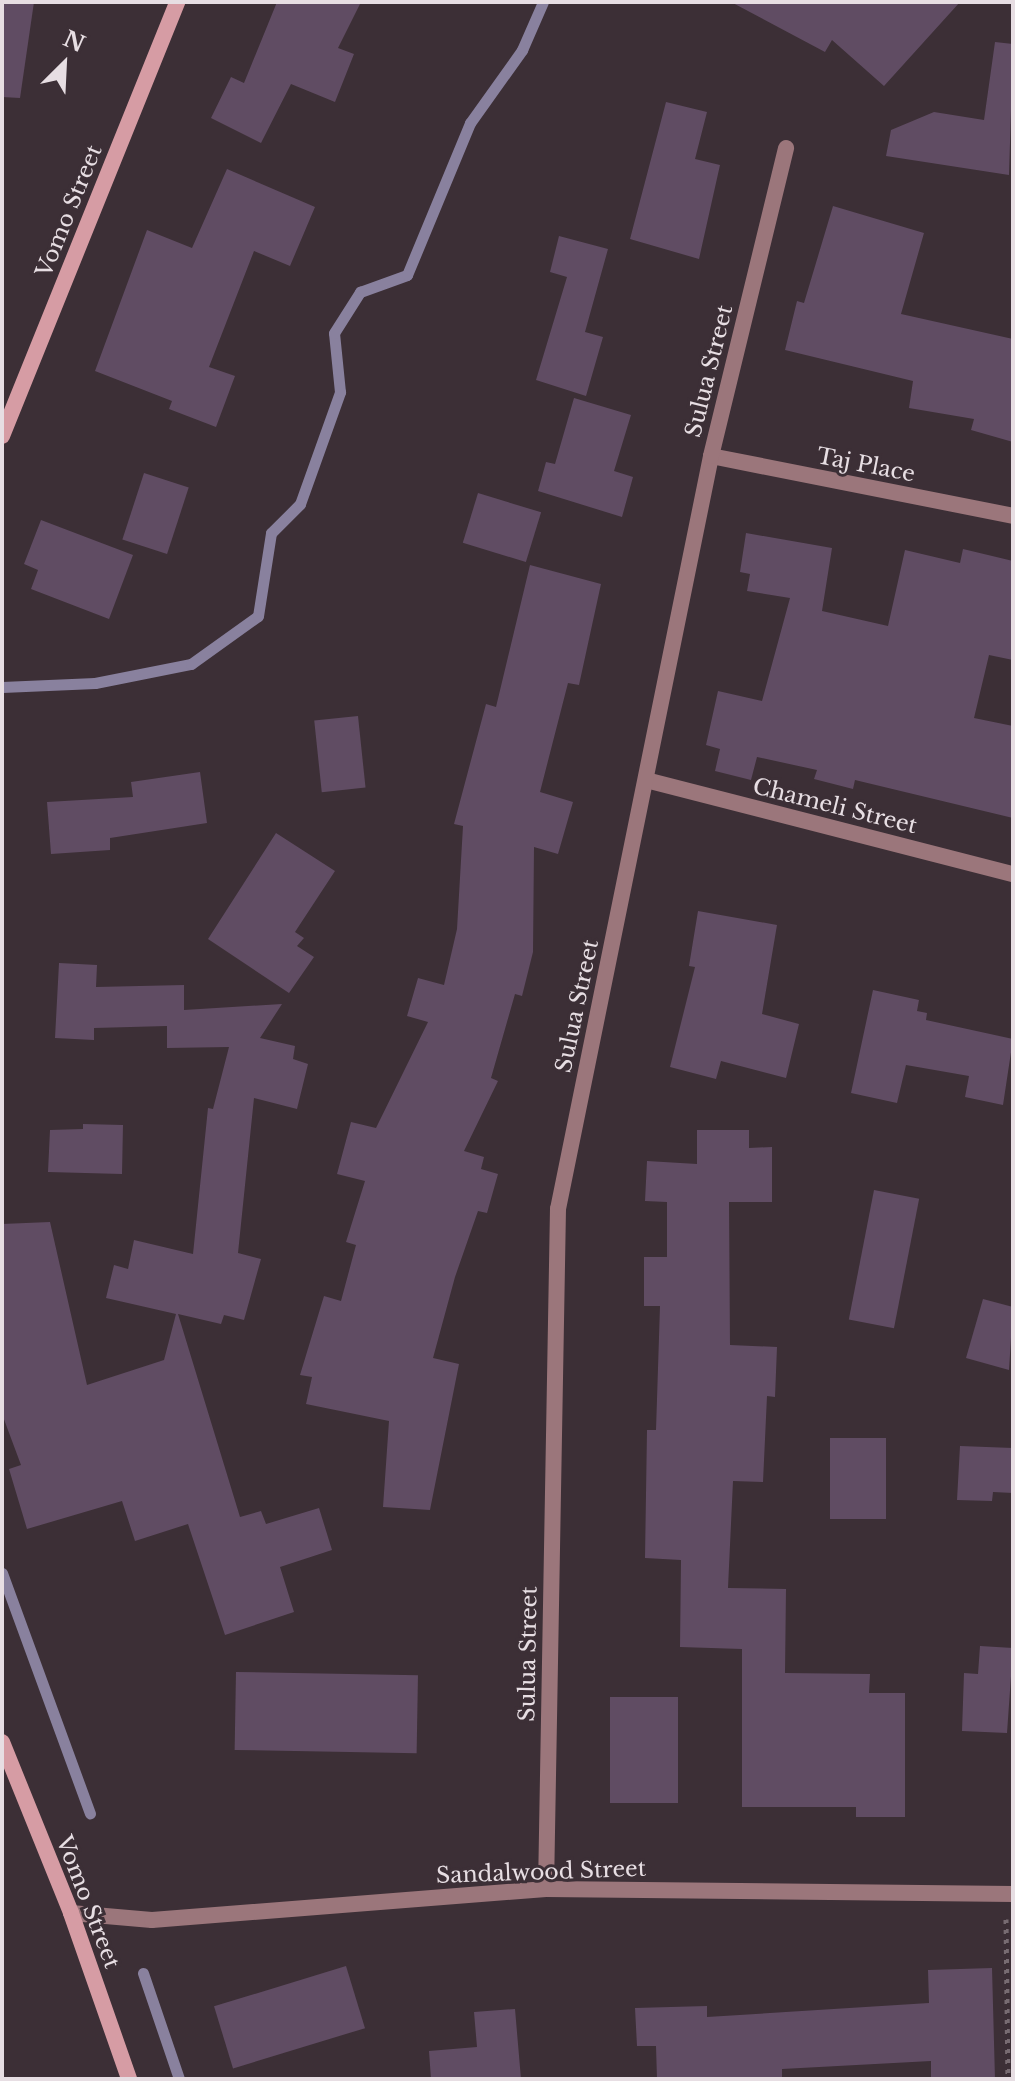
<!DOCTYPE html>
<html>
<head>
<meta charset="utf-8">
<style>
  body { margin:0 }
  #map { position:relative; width:1015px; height:2081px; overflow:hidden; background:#3c2f36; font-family:"Libre Baskerville",serif }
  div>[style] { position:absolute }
  .stream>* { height:11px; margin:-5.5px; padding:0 5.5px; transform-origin:5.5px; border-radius:5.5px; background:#89819e }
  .building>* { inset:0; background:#604c63; transform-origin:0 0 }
  .path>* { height:5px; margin-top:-2.5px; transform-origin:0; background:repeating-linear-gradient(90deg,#776b71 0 4px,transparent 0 10px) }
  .street>* { height:16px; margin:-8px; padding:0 8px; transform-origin:8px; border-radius:8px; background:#9b767b }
  .secondary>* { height:16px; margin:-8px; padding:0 8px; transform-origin:8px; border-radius:8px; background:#d69ca4 }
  span { translate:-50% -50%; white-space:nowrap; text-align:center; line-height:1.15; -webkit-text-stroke:6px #3c2f36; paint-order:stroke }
  .street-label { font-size:22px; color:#e7dee3 }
  .frame { position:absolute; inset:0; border:4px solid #e7dee3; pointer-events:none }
  .north { position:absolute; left:24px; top:24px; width:80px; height:80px; -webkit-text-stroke:6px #3c2f36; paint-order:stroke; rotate:24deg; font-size:22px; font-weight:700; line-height:32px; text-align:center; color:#e7dee3 }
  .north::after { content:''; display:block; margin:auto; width:28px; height:36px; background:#e7dee3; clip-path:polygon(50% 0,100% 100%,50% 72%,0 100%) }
</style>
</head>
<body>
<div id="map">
  <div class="stream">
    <div style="left:2px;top:687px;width:93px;rotate:-2.5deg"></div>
    <div style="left:95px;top:683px;width:98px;rotate:-11.2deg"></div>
    <div style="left:191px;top:664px;width:82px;rotate:-35.6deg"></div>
    <div style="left:258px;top:616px;width:84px;rotate:-81.1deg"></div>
    <div style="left:271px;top:533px;width:41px;rotate:-45deg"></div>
    <div style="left:300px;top:504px;width:119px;rotate:-70.3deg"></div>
    <div style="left:340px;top:392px;width:59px;rotate:-95.8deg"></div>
    <div style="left:334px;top:333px;width:49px;rotate:-57.6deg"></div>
    <div style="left:360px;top:292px;width:50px;rotate:-19.9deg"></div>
    <div style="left:407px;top:275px;width:165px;rotate:-67.5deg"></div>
    <div style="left:470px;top:123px;width:90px;rotate:-54.5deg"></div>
    <div style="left:522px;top:50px;width:52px;rotate:-66.4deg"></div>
    <div style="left:2px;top:1573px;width:256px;rotate:69.9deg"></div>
    <div style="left:143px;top:1973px;width:112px;rotate:71.2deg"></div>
  </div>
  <div class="building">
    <div style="clip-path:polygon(2px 2px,34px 2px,20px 98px,2px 97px)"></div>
    <div style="clip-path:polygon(277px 2px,361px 2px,338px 48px,354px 54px,335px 102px,291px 84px,261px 143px,211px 118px,231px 77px,244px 83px)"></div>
    <div style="clip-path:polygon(731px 2px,960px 2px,884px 86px,832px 40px,825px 52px)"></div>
    <div style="clip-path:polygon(995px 42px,1013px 44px,1009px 175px,886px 156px,891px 130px,934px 112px,984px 120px)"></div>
    <div style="clip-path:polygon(666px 102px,707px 112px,695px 159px,720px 165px,699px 259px,630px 239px)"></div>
    <div style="clip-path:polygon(227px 169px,315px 207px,290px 266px,254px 251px,209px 367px,235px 376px,216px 427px,169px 409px,172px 401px,95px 371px,147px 230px,192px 248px)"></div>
    <div style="clip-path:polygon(833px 206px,924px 233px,901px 314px,1013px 339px,1013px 442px,971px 430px,974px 419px,909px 408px,913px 381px,785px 350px,797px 301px,804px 303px)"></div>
    <div style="clip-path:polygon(559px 236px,608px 249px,585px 332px,603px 337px,586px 396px,536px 380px,567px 277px,550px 272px)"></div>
    <div style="clip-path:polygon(574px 398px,631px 415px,614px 471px,633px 477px,622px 517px,538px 491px,546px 462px,555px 464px)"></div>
    <div style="left:144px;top:473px;width:47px;height:70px;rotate:18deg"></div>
    <div style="left:478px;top:493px;width:66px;height:52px;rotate:17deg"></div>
    <div style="clip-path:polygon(41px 520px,133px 555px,109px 619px,31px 589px,38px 570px,24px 564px)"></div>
    <div style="clip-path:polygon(746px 533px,832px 548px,822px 611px,888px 626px,905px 550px,960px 563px,963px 549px,1013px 561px,1013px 660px,989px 655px,974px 718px,1013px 726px,1013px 818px,855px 780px,853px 789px,814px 779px,817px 770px,757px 757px,751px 780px,715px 771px,720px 749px,706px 745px,718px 691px,762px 701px,790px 598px,747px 591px,750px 574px,740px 572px)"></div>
    <div style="clip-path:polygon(530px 565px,601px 584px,579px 685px,568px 683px,540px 792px,573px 802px,558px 854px,534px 847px,533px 952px,522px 996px,515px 994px,491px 1078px,498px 1081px,464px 1151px,484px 1157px,481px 1169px,498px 1174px,487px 1213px,478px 1211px,455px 1277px,433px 1358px,459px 1364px,430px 1510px,383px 1507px,389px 1421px,306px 1404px,312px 1377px,300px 1375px,324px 1296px,341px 1301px,356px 1245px,346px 1242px,365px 1181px,337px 1174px,351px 1122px,376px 1128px,428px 1022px,407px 1016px,418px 978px,444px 985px,457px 929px,463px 826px,454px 824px,486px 704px,496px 707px)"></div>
    <div style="left:358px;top:716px;width:72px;height:44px;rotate:84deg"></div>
    <div style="clip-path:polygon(200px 772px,207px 823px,110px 838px,110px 850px,51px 854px,47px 802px,133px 797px,131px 782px)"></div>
    <div style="clip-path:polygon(276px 833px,335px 871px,295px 932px,304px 938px,297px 946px,314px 957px,289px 993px,208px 939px)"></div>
    <div style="clip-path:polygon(698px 911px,777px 925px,762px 1014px,799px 1024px,786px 1078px,721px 1061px,716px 1079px,670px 1067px,695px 967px,689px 966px)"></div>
    <div style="clip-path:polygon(59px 963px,97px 965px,96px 987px,184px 985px,184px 1010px,282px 1004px,260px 1038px,295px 1046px,293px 1059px,308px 1064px,297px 1109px,254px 1098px,238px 1253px,261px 1259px,244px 1320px,224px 1315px,221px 1324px,178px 1314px,240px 1517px,261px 1511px,266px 1524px,319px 1508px,332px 1550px,280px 1567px,294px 1612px,225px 1635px,188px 1524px,135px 1541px,122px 1501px,27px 1529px,9px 1469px,21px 1465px,2px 1414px,2px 1224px,50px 1222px,87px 1385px,164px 1360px,176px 1314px,106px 1298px,114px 1265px,128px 1269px,134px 1240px,193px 1254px,208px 1108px,213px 1109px,229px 1047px,167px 1048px,167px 1026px,94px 1028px,94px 1040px,55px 1038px)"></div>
    <div style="clip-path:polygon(873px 990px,919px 1000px,917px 1011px,927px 1013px,926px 1020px,1013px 1039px,1003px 1105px,965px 1097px,969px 1076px,906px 1065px,897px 1103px,851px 1093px)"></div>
    <div style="clip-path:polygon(83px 1124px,123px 1125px,122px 1174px,48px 1172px,50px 1130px,83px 1129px)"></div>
    <div style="clip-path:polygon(697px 1130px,749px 1130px,749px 1148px,772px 1147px,772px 1202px,729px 1202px,730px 1345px,777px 1347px,775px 1397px,767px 1396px,763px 1482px,733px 1481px,728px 1588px,786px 1589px,785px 1673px,870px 1674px,869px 1693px,905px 1693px,905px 1817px,856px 1817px,856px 1807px,742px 1807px,742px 1649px,680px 1647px,681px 1560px,645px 1558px,647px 1430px,656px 1430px,660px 1306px,644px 1306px,644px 1257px,667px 1257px,667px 1202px,645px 1201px,647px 1161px,697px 1164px)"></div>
    <div style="left:874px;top:1190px;width:46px;height:132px;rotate:11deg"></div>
    <div style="clip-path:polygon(983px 1299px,1013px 1307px,1009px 1370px,966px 1358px)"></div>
    <div style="left:830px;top:1438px;width:56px;height:81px"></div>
    <div style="clip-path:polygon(960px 1446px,1013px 1448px,1013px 1493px,993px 1492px,992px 1501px,957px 1500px)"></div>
    <div style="clip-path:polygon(980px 1646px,1013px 1648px,1007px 1733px,962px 1731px,964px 1673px,978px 1674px)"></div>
    <div style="left:236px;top:1672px;width:182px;height:78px;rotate:1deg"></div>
    <div style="left:610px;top:1697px;width:68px;height:106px"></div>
    <div style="left:346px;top:1966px;width:65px;height:138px;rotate:73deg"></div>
    <div style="clip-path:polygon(992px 1968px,995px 2079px,931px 2079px,931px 2061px,782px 2069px,782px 2079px,657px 2079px,656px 2046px,637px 2046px,635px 2008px,707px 2006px,707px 2017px,929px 2003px,928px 1970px)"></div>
    <div style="clip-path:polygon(515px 2009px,521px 2079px,431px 2079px,429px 2051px,477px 2047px,474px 2012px)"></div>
  </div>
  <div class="path">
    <div style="left:1006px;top:1919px;width:160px;rotate:89.3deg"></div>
  </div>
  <div class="street">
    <div style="left:711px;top:456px;width:308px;rotate:11.2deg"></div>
    <div style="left:646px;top:780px;width:379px;rotate:14.4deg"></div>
    <div style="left:546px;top:1889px;width:680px;rotate:-88.99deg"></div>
    <div style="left:558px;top:1209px;width:768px;rotate:-78.51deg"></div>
    <div style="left:711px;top:456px;width:317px;rotate:-76.3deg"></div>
    <div style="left:71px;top:1913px;width:81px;rotate:4.9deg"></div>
    <div style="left:152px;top:1920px;width:395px;rotate:-4.5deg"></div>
    <div style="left:546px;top:1889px;width:467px;rotate:0.6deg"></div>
  </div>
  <div class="secondary">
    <div style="left:2px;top:436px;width:468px;rotate:-68deg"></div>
    <div style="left:2px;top:1742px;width:184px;rotate:68deg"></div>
    <div style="left:71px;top:1913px;width:176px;rotate:70.7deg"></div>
  </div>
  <div class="street-label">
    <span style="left:69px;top:211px;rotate:-68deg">Vomo Street</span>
    <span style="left:709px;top:371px;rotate:-76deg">Sulua Street</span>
    <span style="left:866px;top:465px;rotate:11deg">Taj Place</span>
    <span style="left:835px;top:806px;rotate:14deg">Chameli Street</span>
    <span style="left:577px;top:1006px;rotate:-78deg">Sulua Street</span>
    <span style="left:528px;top:1654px;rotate:-89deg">Sulua Street</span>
    <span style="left:541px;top:1872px;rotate:-2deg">Sandalwood Street</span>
    <span style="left:88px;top:1902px;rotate:69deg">Vomo Street</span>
  </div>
  <div class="frame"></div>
  <div class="north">N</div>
</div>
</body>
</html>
